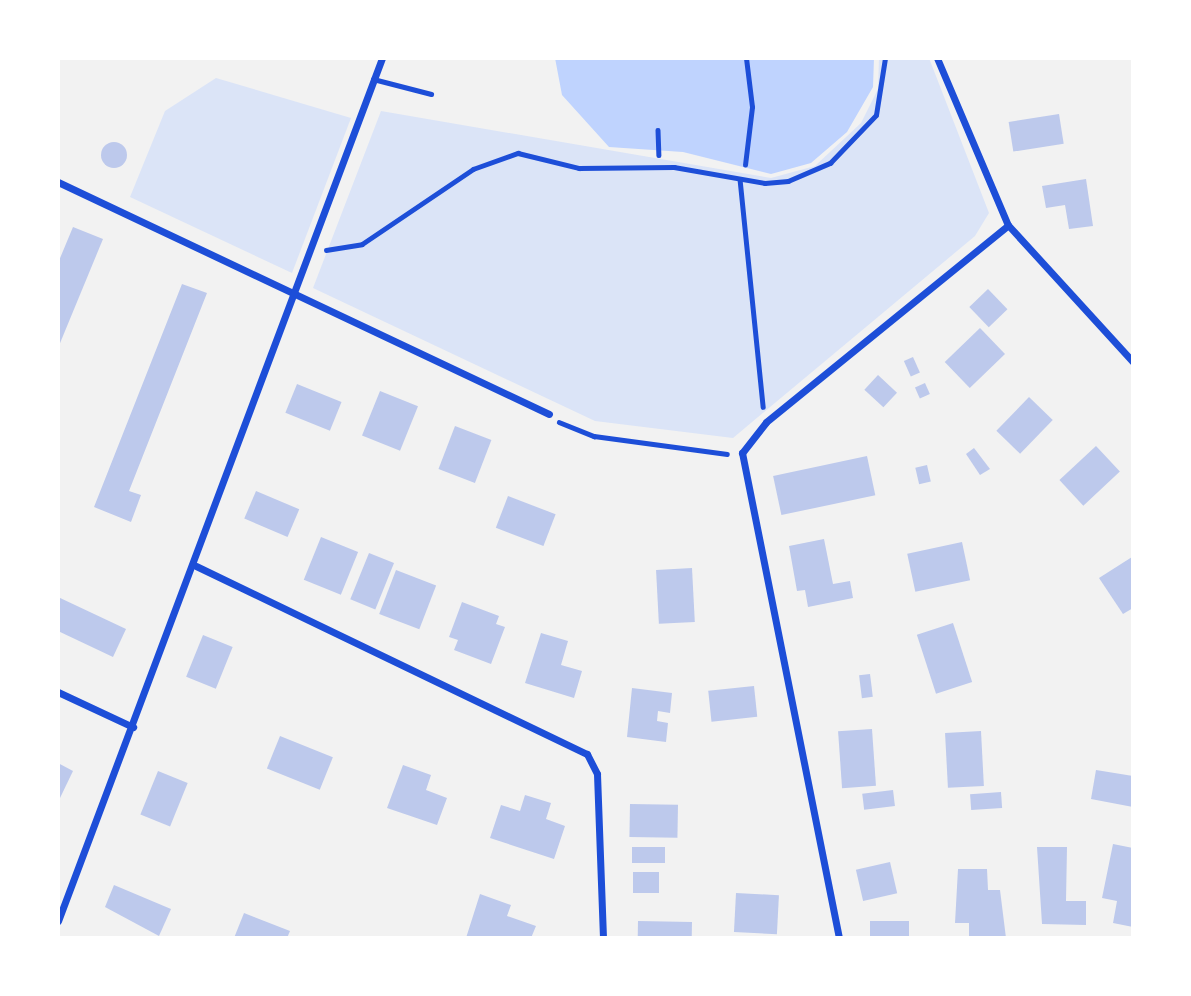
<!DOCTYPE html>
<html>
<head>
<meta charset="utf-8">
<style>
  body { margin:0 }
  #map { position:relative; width:1191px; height:996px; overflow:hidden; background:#f2f2f2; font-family:Lato,sans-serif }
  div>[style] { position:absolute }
  .green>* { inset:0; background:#dbe4f7 }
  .water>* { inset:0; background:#bfd3fe }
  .building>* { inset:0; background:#bdc9ec; transform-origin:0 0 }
  .round { border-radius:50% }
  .path>* { height:4.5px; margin:-2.25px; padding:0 2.25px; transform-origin:2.25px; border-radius:2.25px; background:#1d4ed8 }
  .service>* { height:5px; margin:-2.5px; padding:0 2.5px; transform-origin:2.5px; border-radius:2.5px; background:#1d4ed8 }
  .minor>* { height:7px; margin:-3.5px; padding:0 3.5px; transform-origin:3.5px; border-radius:3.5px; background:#1d4ed8 }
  span { translate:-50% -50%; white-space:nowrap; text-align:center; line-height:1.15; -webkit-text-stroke:6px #fff; paint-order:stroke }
  .frame { position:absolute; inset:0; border:60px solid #fff; pointer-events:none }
</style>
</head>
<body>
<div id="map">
  <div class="green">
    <div style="clip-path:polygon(879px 58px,929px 58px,989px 213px,975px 236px,733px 438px,595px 421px,313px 288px,381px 111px,771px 178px,815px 166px,861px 123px,878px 89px)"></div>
    <div style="clip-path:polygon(216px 78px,351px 118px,292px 273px,130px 197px,165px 111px)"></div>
  </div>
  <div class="water">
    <div style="clip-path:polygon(555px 58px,874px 58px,873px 87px,847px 132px,811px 163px,771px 174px,683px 152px,609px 147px,562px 95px)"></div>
  </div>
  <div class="building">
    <div style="left:1059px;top:114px;width:30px;height:51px;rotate:81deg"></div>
    <div class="round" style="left:101px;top:142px;width:26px;height:26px"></div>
    <div style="clip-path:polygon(1086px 179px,1093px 226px,1069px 229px,1065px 205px,1046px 208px,1042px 186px)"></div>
    <div style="clip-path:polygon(73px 227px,103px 239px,58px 348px,58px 263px)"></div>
    <div style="clip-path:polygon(182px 284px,207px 293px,129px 491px,141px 495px,131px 522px,94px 507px)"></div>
    <div style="left:988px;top:289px;width:28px;height:26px;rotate:46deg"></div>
    <div style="left:980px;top:328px;width:36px;height:49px;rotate:46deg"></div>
    <div style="left:913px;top:357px;width:17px;height:10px;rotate:66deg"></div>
    <div style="left:878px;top:375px;width:26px;height:20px;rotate:43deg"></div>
    <div style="left:925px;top:383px;width:12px;height:11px;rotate:66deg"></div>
    <div style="left:297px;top:384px;width:48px;height:31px;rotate:22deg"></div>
    <div style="left:380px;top:391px;width:41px;height:48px;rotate:22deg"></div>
    <div style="left:1029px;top:397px;width:33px;height:47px;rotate:44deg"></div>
    <div style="left:455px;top:426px;width:39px;height:46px;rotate:21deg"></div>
    <div style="left:1096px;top:446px;width:35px;height:50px;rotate:47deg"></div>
    <div style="clip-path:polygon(974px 448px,990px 469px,980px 475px,966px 454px)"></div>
    <div style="left:867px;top:456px;width:40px;height:96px;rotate:78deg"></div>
    <div style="left:927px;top:465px;width:17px;height:12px;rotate:77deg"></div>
    <div style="left:256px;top:491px;width:47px;height:30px;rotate:23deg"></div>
    <div style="left:508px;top:496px;width:51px;height:34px;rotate:21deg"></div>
    <div style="left:321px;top:537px;width:40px;height:46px;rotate:22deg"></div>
    <div style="clip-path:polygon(824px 539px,833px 584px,850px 581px,853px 598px,808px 607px,805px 590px,797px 591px,789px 546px)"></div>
    <div style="left:962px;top:542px;width:39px;height:56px;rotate:78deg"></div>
    <div style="left:369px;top:553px;width:27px;height:50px;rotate:22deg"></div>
    <div style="clip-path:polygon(1132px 557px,1133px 608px,1123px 614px,1099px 578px)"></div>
    <div style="left:692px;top:568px;width:54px;height:36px;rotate:87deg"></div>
    <div style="left:396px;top:570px;width:43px;height:47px;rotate:21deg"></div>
    <div style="clip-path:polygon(58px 597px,126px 629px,113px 657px,58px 631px)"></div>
    <div style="clip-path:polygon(462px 602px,499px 616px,496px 624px,505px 627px,491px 664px,454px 650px,458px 640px,449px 637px)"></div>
    <div style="left:953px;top:623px;width:62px;height:38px;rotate:72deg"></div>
    <div style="clip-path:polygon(541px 633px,568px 641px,561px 665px,582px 671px,574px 698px,525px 683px)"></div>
    <div style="left:203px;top:635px;width:32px;height:45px;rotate:22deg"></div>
    <div style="left:870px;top:674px;width:23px;height:11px;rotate:83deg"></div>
    <div style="left:754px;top:686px;width:31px;height:46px;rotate:84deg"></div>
    <div style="clip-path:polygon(632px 688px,672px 693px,670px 713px,658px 711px,657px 721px,668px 723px,666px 742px,627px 737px)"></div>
    <div style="left:872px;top:729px;width:57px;height:34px;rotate:86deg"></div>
    <div style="left:981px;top:731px;width:55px;height:36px;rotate:87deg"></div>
    <div style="left:280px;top:736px;width:57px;height:35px;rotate:22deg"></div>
    <div style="clip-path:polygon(58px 763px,73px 771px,60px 798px,58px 797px)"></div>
    <div style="clip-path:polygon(403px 765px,431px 775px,426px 790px,447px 798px,437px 825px,387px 808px)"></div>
    <div style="clip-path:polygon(1096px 770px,1133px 776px,1133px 807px,1091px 799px)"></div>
    <div style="left:158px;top:771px;width:32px;height:47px;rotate:22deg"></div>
    <div style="left:893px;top:790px;width:16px;height:31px;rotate:83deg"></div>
    <div style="left:1001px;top:792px;width:16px;height:31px;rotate:86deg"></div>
    <div style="clip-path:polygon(525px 795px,551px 803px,546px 819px,565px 826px,554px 859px,490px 838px,501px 805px,520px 811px)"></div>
    <div style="left:630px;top:804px;width:48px;height:33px;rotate:1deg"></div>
    <div style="clip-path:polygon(1113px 844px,1133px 848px,1133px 927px,1113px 923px,1117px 901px,1102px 898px)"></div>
    <div style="left:632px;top:847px;width:33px;height:16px"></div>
    <div style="clip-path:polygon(1037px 847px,1067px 847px,1066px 901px,1086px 901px,1086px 925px,1042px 924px)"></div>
    <div style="left:890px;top:862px;width:32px;height:35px;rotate:77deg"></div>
    <div style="clip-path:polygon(958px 869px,987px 869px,988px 890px,1000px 890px,1006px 938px,969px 938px,969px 923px,955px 923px)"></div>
    <div style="left:633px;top:872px;width:26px;height:21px"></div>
    <div style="clip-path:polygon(114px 885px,171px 909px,159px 936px,105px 907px)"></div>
    <div style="left:736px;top:893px;width:43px;height:39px;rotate:3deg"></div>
    <div style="clip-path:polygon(480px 894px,511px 905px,507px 916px,536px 926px,531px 938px,466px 938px)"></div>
    <div style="clip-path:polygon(244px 913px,290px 931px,287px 938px,234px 938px)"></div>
    <div style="left:638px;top:921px;width:54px;height:17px;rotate:1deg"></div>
    <div style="left:909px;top:921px;width:17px;height:39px;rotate:90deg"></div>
  </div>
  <div class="path">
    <div style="left:658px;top:130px;width:25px;rotate:88deg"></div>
    <div style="left:745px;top:165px;width:58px;rotate:-83.1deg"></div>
    <div style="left:752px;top:107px;width:49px;rotate:-97deg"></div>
    <div style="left:740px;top:179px;width:229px;rotate:84.2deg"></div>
    <div style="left:326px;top:250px;width:36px;rotate:-9deg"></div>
    <div style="left:362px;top:244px;width:134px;rotate:-34deg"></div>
    <div style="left:473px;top:169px;width:48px;rotate:-19.6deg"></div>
    <div style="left:518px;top:153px;width:63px;rotate:13.8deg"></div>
    <div style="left:579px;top:168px;width:95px;rotate:-0.6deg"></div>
    <div style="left:674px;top:167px;width:92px;rotate:10deg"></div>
    <div style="left:765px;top:183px;width:23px;rotate:-5deg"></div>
    <div style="left:788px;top:181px;width:46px;rotate:-23.2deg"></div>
    <div style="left:830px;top:163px;width:66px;rotate:-46.2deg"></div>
    <div style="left:876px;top:115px;width:58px;rotate:-81deg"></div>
    <div style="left:559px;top:422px;width:38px;rotate:22deg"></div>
    <div style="left:594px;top:436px;width:134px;rotate:7.7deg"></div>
  </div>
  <div class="service">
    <div style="left:373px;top:79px;width:60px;rotate:14.5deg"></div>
  </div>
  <div class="minor">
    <div style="left:937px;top:58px;width:181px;rotate:67deg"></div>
    <div style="left:1008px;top:225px;width:185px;rotate:47.6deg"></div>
    <div style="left:58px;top:182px;width:543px;rotate:25.29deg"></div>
    <div style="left:196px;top:566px;width:434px;rotate:25.7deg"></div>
    <div style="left:587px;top:754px;width:22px;rotate:63deg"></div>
    <div style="left:597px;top:774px;width:164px;rotate:87.9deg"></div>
    <div style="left:58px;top:692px;width:83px;rotate:25deg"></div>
    <div style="left:58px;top:921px;width:922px;rotate:-69.42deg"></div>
    <div style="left:839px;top:938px;width:495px;rotate:-101.3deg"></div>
    <div style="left:742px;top:453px;width:39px;rotate:-52deg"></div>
    <div style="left:766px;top:422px;width:312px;rotate:-39.1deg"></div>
  </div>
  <div class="frame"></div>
</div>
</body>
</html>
